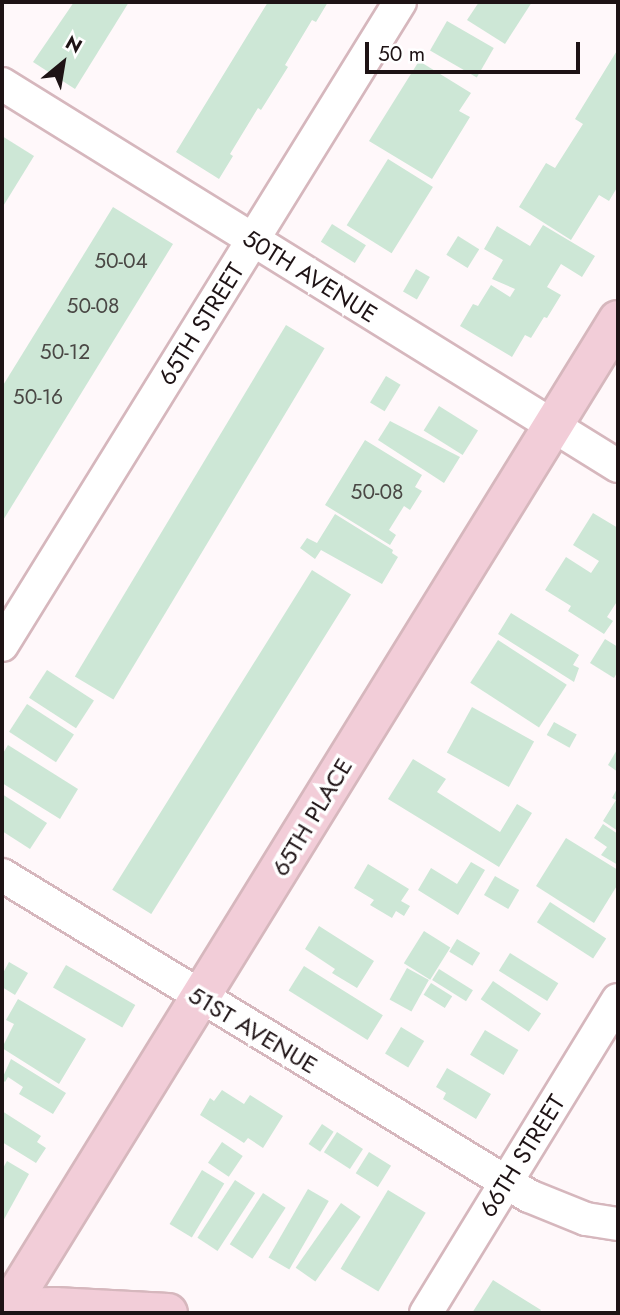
<!DOCTYPE html>
<html>
<head>
<meta charset="utf-8">
<style>
  body { margin:0 }
  #map { position:relative; width:620px; height:1315px; overflow:hidden; background:#fff8fa; font-family:Jost,sans-serif }
  div>[style] { position:absolute }
  .building>* { inset:0; background:#cde7d6; transform-origin:0 0 }
  .roads { filter:drop-shadow(2px 0 #d6b7bd) drop-shadow(-2px 0 #d6b7bd) drop-shadow(0 2px #d6b7bd) drop-shadow(0 -2px #d6b7bd) }
  .street>* { height:32px; margin:-16px; padding:0 16px; transform-origin:16px; border-radius:16px; background:#fff }
  .secondary>* { height:38px; margin:-19px; padding:0 19px; transform-origin:19px; border-radius:19px; background:#f2cdd8 }
  span { translate:-50% -50%; white-space:nowrap; text-align:center; line-height:1.15; -webkit-text-stroke:7px #fff; paint-order:stroke }
  .number-label { font-size:21px; color:#4a4845 }
  .number-label span { -webkit-text-stroke-width:0 }
  .street-label { font-size:24px; color:#1e1315 }
  .frame { position:absolute; inset:0; border:4px solid #1e1315; pointer-events:none }
  .north { position:absolute; left:28px; top:28px; width:70px; height:70px; -webkit-text-stroke:5px #fff; paint-order:stroke; rotate:30deg; font-size:19px; font-weight:700; line-height:28px; text-align:center; color:#1e1315 }
  .north::after { content:''; display:block; margin:auto; width:24px; height:32px; background:#1e1315; clip-path:polygon(50% 0,100% 100%,50% 72%,0 100%) }
  .scale { position:absolute; left:365px; top:42px; width:215px; height:32px; box-sizing:border-box; border:4px solid #1e1315; border-top:0; padding-left:9px; font-size:21px; line-height:24px; white-space:nowrap; color:#1e1315; -webkit-text-stroke:5px #fff; paint-order:stroke }
</style>
</head>
<body>
<div id="map">
  <div class="building">
    <div style="clip-path:polygon(74px 2px,129px 2px,75px 89px,33px 62px)"></div>
    <div style="clip-path:polygon(268px 2px,328px 2px,316px 22px,312px 20px,285px 65px,288px 67px,261px 110px,258px 108px,230px 154px,233px 156px,219px 179px,176px 152px)"></div>
    <div style="clip-path:polygon(532px 2px,505px 44px,467px 20px,479px 2px)"></div>
    <div style="left:447px;top:21px;width:54px;height:34px;rotate:30deg"></div>
    <div style="clip-path:polygon(618px 49px,618px 186px,609px 201px,599px 195px,571px 240px,519px 207px,546px 163px,555px 168px,583px 124px,575px 119px)"></div>
    <div style="clip-path:polygon(419px 61px,471px 93px,459px 111px,470px 117px,432px 179px,369px 141px)"></div>
    <div style="clip-path:polygon(2px 136px,34px 156px,2px 208px)"></div>
    <div style="left:388px;top:159px;width:53px;height:78px;rotate:32deg"></div>
    <div style="clip-path:polygon(113px 207px,173px 244px,2px 522px,2px 387px)"></div>
    <div style="left:332px;top:224px;width:40px;height:21px;rotate:32deg"></div>
    <div style="clip-path:polygon(543px 225px,595px 256px,582px 277px,561px 264px,547px 287px,561px 295px,547px 318px,544px 317px,531px 338px,525px 335px,512px 357px,460px 326px,473px 304px,478px 306px,491px 285px,510px 297px,515px 289px,492px 279px,503px 260px,484px 249px,497px 226px,530px 246px)"></div>
    <div style="left:458px;top:236px;width:25px;height:22px;rotate:32deg"></div>
    <div style="left:416px;top:269px;width:16px;height:26px;rotate:30deg"></div>
    <div style="left:286px;top:325px;width:45px;height:410px;rotate:31deg"></div>
    <div style="left:386px;top:376px;width:17px;height:31px;rotate:31deg"></div>
    <div style="left:439px;top:406px;width:46px;height:29px;rotate:32deg"></div>
    <div style="clip-path:polygon(390px 421px,460px 457px,444px 483px,378px 440px)"></div>
    <div style="clip-path:polygon(365px 440px,422px 475px,415px 487px,422px 491px,410px 510px,404px 506px,389px 530px,396px 535px,390px 545px,325px 505px)"></div>
    <div style="clip-path:polygon(593px 513px,618px 528px,618px 600px,607px 617px,613px 621px,604px 634px,568px 611px,571px 606px,545px 590px,566px 557px,591px 573px,599px 561px,573px 545px)"></div>
    <div style="clip-path:polygon(335px 514px,393px 550px,392px 553px,398px 557px,382px 584px,321px 550px,315px 559px,300px 548px,307px 538px,317px 543px)"></div>
    <div style="left:312px;top:570px;width:46px;height:377px;rotate:32deg"></div>
    <div style="clip-path:polygon(511px 613px,579px 655px,573px 665px,579px 668px,574px 682px,498px 634px)"></div>
    <div style="clip-path:polygon(605px 639px,618px 647px,618px 671px,614px 678px,590px 663px)"></div>
    <div style="left:498px;top:640px;width:82px;height:51px;rotate:33deg"></div>
    <div style="left:47px;top:670px;width:56px;height:33px;rotate:33deg"></div>
    <div style="left:27px;top:704px;width:56px;height:33px;rotate:33deg"></div>
    <div style="left:472px;top:707px;width:71px;height:52px;rotate:29deg"></div>
    <div style="left:554px;top:722px;width:26px;height:15px;rotate:29deg"></div>
    <div style="clip-path:polygon(8px 745px,78px 789px,60px 819px,2px 783px,2px 755px)"></div>
    <div style="clip-path:polygon(618px 748px,618px 772px,608px 765px)"></div>
    <div style="clip-path:polygon(413px 759px,446px 779px,437px 792px,500px 832px,517px 804px,532px 813px,499px 867px,388px 799px)"></div>
    <div style="clip-path:polygon(618px 787px,618px 831px,603px 821px,616px 800px,612px 798px)"></div>
    <div style="clip-path:polygon(2px 794px,47px 823px,30px 849px,2px 831px)"></div>
    <div style="clip-path:polygon(603px 824px,618px 834px,618px 865px,601px 855px,607px 847px,594px 838px)"></div>
    <div style="clip-path:polygon(566px 838px,618px 870px,618px 884px,594px 923px,536px 886px)"></div>
    <div style="clip-path:polygon(471px 862px,485px 870px,458px 915px,418px 890px,431px 868px,457px 884px)"></div>
    <div style="clip-path:polygon(368px 864px,409px 889px,401px 901px,410px 906px,404px 916px,396px 911px,392px 918px,370px 905px,374px 900px,354px 888px)"></div>
    <div style="left:495px;top:876px;width:28px;height:22px;rotate:30deg"></div>
    <div style="left:550px;top:902px;width:67px;height:24px;rotate:33deg"></div>
    <div style="clip-path:polygon(319px 926px,374px 961px,357px 988px,332px 973px,335px 969px,305px 949px)"></div>
    <div style="left:424px;top:931px;width:31px;height:38px;rotate:32deg"></div>
    <div style="left:457px;top:939px;width:27px;height:15px;rotate:31deg"></div>
    <div style="left:510px;top:953px;width:57px;height:21px;rotate:32deg"></div>
    <div style="clip-path:polygon(9px 962px,28px 973px,15px 995px,2px 987px,2px 975px)"></div>
    <div style="left:66px;top:965px;width:80px;height:26px;rotate:30deg"></div>
    <div style="left:304px;top:966px;width:93px;height:29px;rotate:32deg"></div>
    <div style="left:407px;top:968px;width:25px;height:36px;rotate:29deg"></div>
    <div style="left:439px;top:969px;width:40px;height:13px;rotate:32deg"></div>
    <div style="left:493px;top:981px;width:58px;height:22px;rotate:34deg"></div>
    <div style="left:431px;top:983px;width:25px;height:14px;rotate:32deg"></div>
    <div style="clip-path:polygon(18px 999px,86px 1039px,59px 1084px,2px 1048px,14px 1024px,6px 1020px)"></div>
    <div style="left:401px;top:1027px;width:27px;height:31px;rotate:31deg"></div>
    <div style="left:485px;top:1030px;width:39px;height:29px;rotate:31deg"></div>
    <div style="clip-path:polygon(11px 1059px,66px 1093px,53px 1114px,19px 1094px,23px 1087px,8px 1077px,5px 1082px,2px 1079px)"></div>
    <div style="clip-path:polygon(447px 1068px,491px 1094px,476px 1119px,443px 1099px,446px 1093px,436px 1087px)"></div>
    <div style="clip-path:polygon(222px 1090px,244px 1104px,250px 1095px,283px 1116px,263px 1148px,248px 1138px,244px 1143px,200px 1115px,210px 1098px,214px 1101px)"></div>
    <div style="clip-path:polygon(2px 1111px,41px 1136px,37px 1142px,46px 1148px,36px 1163px,2px 1142px)"></div>
    <div style="left:322px;top:1124px;width:14px;height:24px;rotate:34deg"></div>
    <div style="left:337px;top:1132px;width:31px;height:24px;rotate:33deg"></div>
    <div style="left:222px;top:1142px;width:25px;height:25px;rotate:34deg"></div>
    <div style="left:369px;top:1152px;width:26px;height:25px;rotate:32deg"></div>
    <div style="clip-path:polygon(7px 1161px,29px 1174px,2px 1223px,2px 1170px)"></div>
    <div style="left:202px;top:1170px;width:26px;height:63px;rotate:31deg"></div>
    <div style="left:235px;top:1180px;width:24px;height:69px;rotate:33deg"></div>
    <div style="left:308px;top:1189px;width:24px;height:79px;rotate:30deg"></div>
    <div style="left:388px;top:1190px;width:44px;height:92px;rotate:31deg"></div>
    <div style="left:263px;top:1193px;width:27px;height:61px;rotate:33deg"></div>
    <div style="left:341px;top:1203px;width:24px;height:79px;rotate:35deg"></div>
    <div style="clip-path:polygon(493px 1280px,541px 1310px,539px 1313px,472px 1313px)"></div>
  </div>
  <div class="roads">
    <div class="street">
      <div style="left:2px;top:84px;width:725px;rotate:31.8deg"></div>
      <div style="left:2px;top:645px;width:756px;rotate:-58.24deg"></div>
      <div style="left:2px;top:875px;width:617px;rotate:31.35deg"></div>
      <div style="left:529px;top:1196px;width:61px;rotate:22deg"></div>
      <div style="left:586px;top:1219px;width:32px;rotate:9deg"></div>
      <div style="left:426px;top:1313px;width:367px;rotate:-58.5deg"></div>
    </div>
    <div class="secondary">
      <div style="left:2px;top:1308px;width:53px;rotate:-1.1deg"></div>
      <div style="left:55px;top:1307px;width:113px;rotate:3deg"></div>
      <div style="left:5px;top:1313px;width:1167px;rotate:-58.31deg"></div>
    </div>
  </div>
  <div class="number-label">
    <span style="left:121px;top:261px">50-04</span>
    <span style="left:93px;top:306px">50-08</span>
    <span style="left:65px;top:352px">50-12</span>
    <span style="left:38px;top:397px">50-16</span>
    <span style="left:377px;top:492px">50-08</span>
  </div>
  <div class="street-label">
    <span style="left:310px;top:276px;rotate:32deg">50TH AVENUE</span>
    <span style="left:201px;top:324px;rotate:-58deg">65TH STREET</span>
    <span style="left:312px;top:817px;rotate:-59deg">65TH PLACE</span>
    <span style="left:253px;top:1030px;rotate:31deg">51ST AVENUE</span>
    <span style="left:522px;top:1156px;rotate:-58deg">66TH STREET</span>
  </div>
  <div class="frame"></div>
  <div class="north">N</div>
  <div class="scale">50 m</div>
</div>
</body>
</html>
